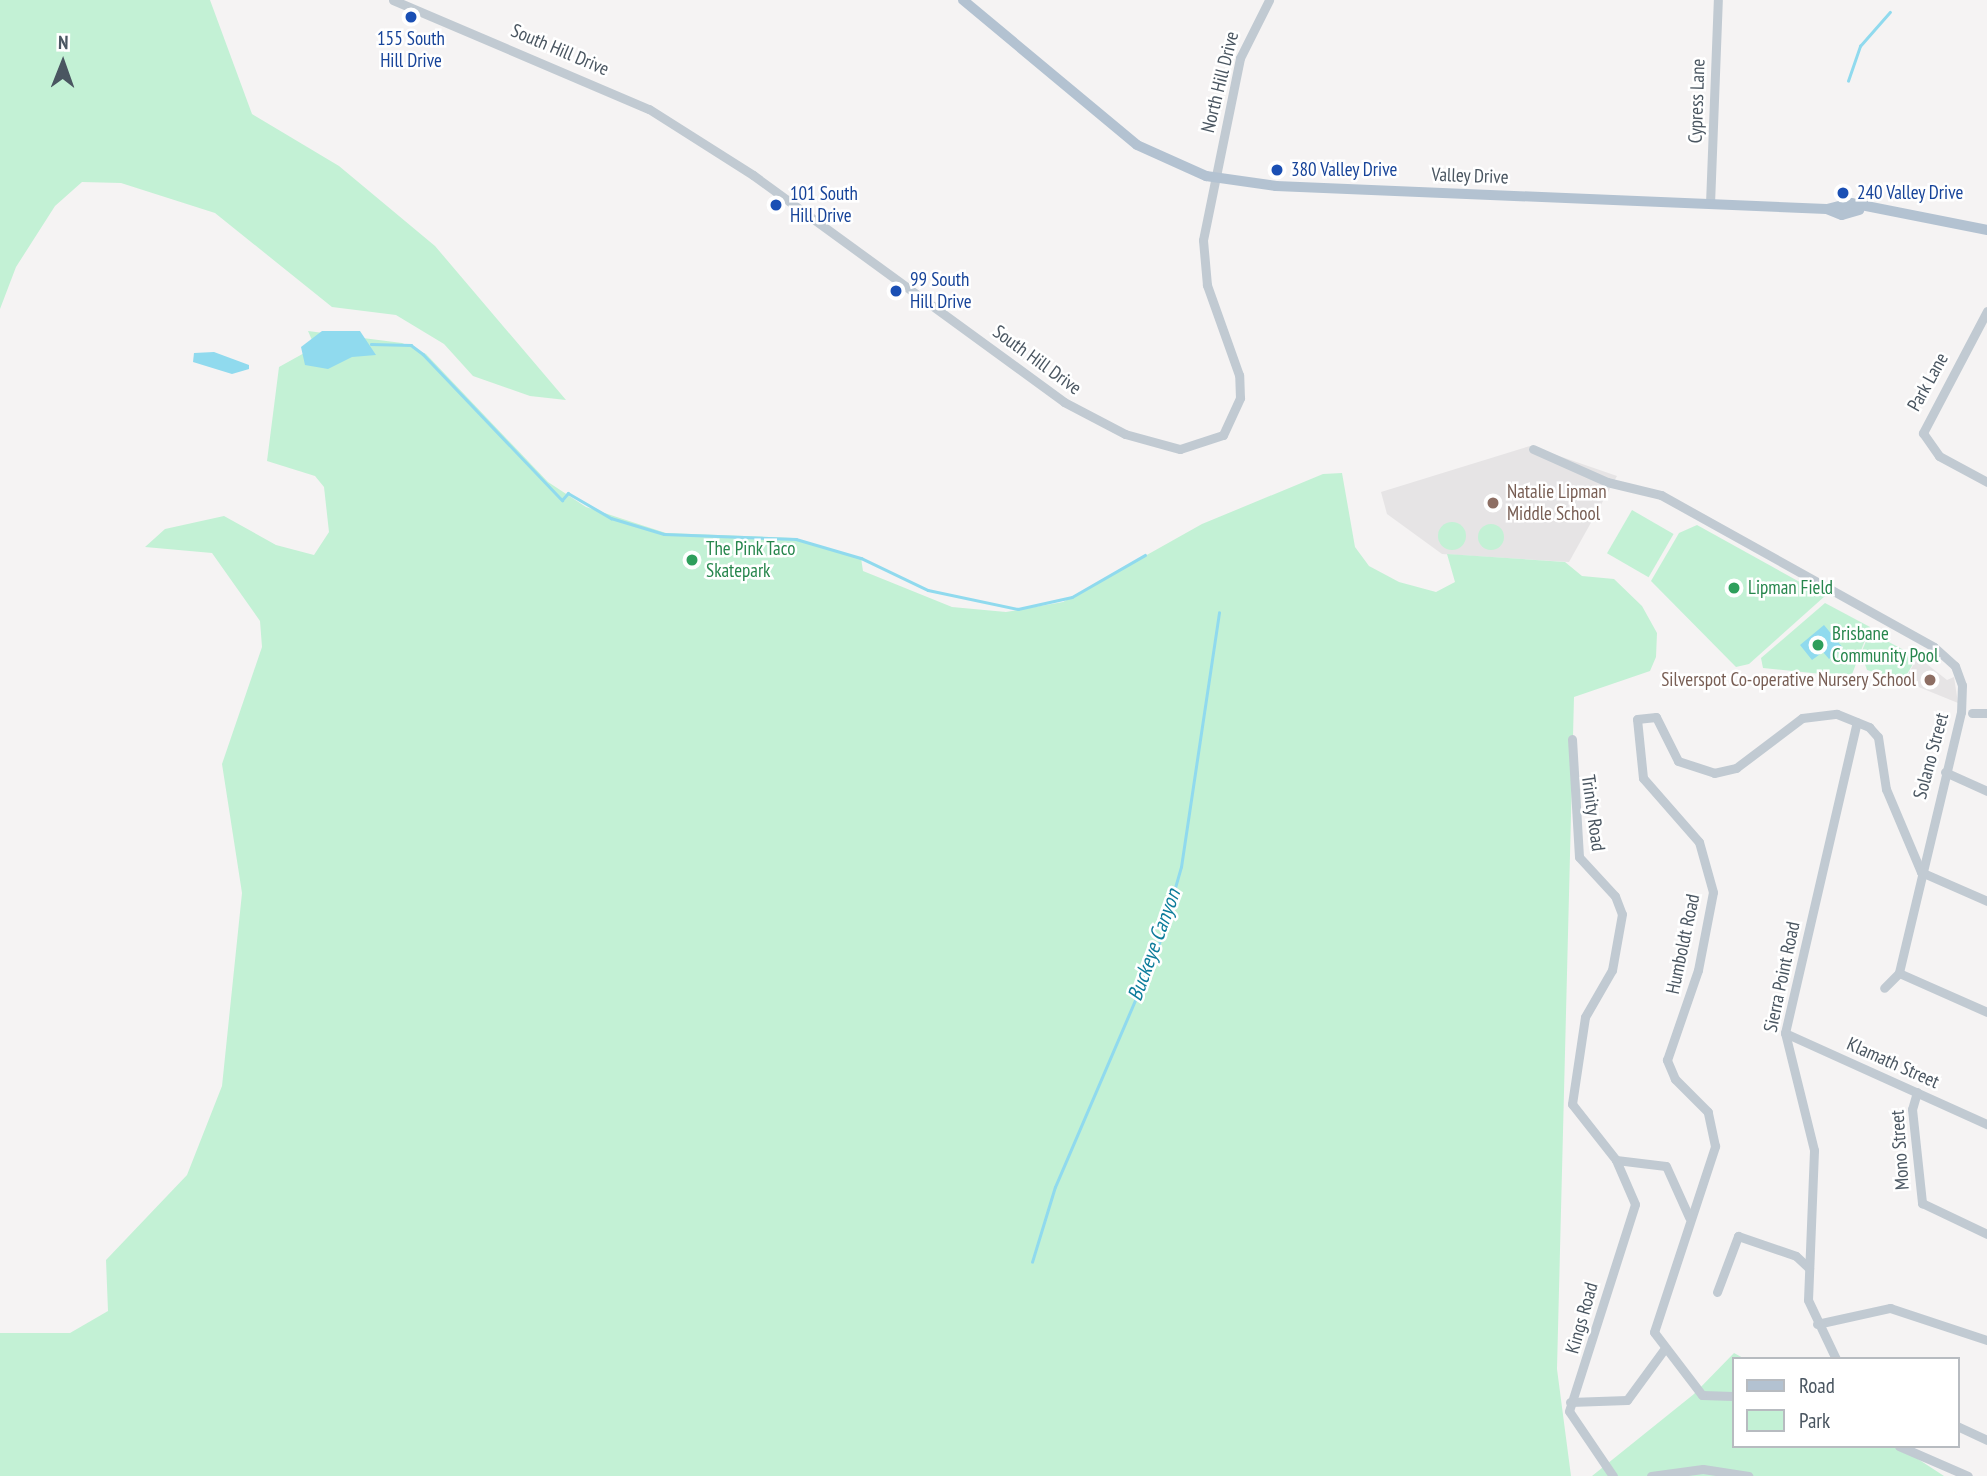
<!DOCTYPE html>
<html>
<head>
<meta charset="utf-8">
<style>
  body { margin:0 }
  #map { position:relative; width:1987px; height:1476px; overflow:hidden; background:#f5f3f3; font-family:"PT Sans Narrow",sans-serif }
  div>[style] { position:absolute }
  .education>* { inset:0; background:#e6e4e5 }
  .green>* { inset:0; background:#c3f1d5; transform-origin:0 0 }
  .round { border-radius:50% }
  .water>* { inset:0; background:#90daee }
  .stream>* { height:2.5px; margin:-1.25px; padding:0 1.25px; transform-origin:1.25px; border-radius:1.25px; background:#90daee }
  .minor>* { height:9px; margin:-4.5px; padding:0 4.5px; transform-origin:4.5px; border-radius:4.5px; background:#c1cad2 }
  .major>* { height:10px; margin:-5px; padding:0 5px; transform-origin:5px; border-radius:5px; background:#b3c2d1 }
  .dots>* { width:19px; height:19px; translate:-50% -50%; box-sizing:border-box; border:4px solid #fff; border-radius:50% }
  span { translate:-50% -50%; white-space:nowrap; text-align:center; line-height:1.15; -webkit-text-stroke:5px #fff; paint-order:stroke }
  .transit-label { font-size:19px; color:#164399 }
  .left { translate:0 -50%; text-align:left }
  .street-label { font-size:19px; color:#4a5661 }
  .education-label { font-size:19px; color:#785e54 }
  .right { translate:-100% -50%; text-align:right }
  .leisure-label { font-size:19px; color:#27864d }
  .water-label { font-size:21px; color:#0c7c9b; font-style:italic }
  .legend { position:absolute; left:1732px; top:1357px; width:228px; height:91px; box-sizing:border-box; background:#fff; border:2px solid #b7bbc0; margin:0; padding:9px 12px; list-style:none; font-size:21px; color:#4a5661 }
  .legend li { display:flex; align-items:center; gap:14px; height:35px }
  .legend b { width:35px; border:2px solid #b7bbc0 }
  .north { position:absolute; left:28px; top:28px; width:70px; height:70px; -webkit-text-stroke:5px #fff; paint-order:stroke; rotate:1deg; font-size:19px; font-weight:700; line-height:28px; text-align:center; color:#4a5661 }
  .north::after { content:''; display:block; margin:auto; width:24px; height:32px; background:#4a5661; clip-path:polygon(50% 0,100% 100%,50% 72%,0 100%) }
</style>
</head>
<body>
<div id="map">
  <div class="education">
    <div style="clip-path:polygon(1530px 446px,1617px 476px,1569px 562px,1442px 554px,1387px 514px,1381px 492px)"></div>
    <div style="clip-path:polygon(1918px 657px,1947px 680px,1954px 677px,1958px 703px,1904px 681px)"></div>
  </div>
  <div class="green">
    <div style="clip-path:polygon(0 0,210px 0,252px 114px,339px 166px,435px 246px,566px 400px,530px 396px,473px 376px,444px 344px,396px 315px,332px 307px,215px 213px,121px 183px,82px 182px,55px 206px,16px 267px,0 309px)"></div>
    <div style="clip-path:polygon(308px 331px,402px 343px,426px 354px,548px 482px,586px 507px,666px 533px,793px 538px,861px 558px,863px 571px,952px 607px,1006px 612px,1063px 602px,1202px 524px,1323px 474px,1342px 473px,1355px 547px,1369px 566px,1399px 582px,1436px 592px,1455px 582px,1447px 554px,1565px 562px,1582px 576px,1614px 579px,1642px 606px,1657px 633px,1656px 657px,1650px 671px,1574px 697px,1557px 1369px,1571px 1476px,0 1476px,0 1333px,70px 1333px,108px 1311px,106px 1260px,187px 1175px,222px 1086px,242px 893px,222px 764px,262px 647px,260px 621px,212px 553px,145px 547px,165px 529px,224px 516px,276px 545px,314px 555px,329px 532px,324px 487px,315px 476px,267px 461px,279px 367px,315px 347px)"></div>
    <div style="left:1632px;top:510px;width:48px;height:50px;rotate:30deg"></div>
    <div class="round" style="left:1438px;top:522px;width:28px;height:28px"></div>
    <div class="round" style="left:1478px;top:524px;width:26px;height:26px"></div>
    <div style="clip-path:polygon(1697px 525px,1825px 596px,1749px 664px,1736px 667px,1651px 581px,1679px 533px)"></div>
    <div style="clip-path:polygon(1825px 603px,1870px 627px,1851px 677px,1763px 668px,1761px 658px)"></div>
    <div style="clip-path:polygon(1870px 632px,1917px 657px,1903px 681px,1867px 670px,1861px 653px)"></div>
    <div style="clip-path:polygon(1734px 1353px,1745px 1359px,1733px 1359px,1733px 1446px,1898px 1446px,1944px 1476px,1592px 1476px,1694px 1394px)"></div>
  </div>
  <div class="water">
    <div style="clip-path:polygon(322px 331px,360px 331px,376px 355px,352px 357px,328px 369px,305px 365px,301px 347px)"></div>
    <div style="clip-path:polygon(214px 352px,249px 365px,249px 369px,232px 374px,193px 362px,194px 353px)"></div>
    <div style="clip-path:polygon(1824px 625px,1843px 648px,1829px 659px,1823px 652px,1812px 660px,1800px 645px)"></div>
  </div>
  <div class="stream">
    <div style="left:1848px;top:81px;width:37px;rotate:-71deg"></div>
    <div style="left:1860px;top:46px;width:45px;rotate:-48.6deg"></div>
    <div style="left:371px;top:344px;width:40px;rotate:1.4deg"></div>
    <div style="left:411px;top:345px;width:15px;rotate:37deg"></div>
    <div style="left:423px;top:354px;width:202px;rotate:46.4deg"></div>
    <div style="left:562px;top:500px;width:9px;rotate:-49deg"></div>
    <div style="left:568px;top:493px;width:50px;rotate:30.2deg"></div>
    <div style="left:611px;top:518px;width:55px;rotate:16.8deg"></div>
    <div style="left:664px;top:534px;width:132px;rotate:2.2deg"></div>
    <div style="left:796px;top:539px;width:68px;rotate:16.3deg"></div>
    <div style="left:861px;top:558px;width:74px;rotate:25.5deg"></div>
    <div style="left:928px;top:590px;width:92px;rotate:11.9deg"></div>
    <div style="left:1018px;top:609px;width:55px;rotate:-12.5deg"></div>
    <div style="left:1072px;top:597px;width:84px;rotate:-29.9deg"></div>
    <div style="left:1032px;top:1262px;width:78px;rotate:-73deg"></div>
    <div style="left:1055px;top:1187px;width:261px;rotate:-66.8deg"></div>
    <div style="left:1158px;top:947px;width:83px;rotate:-74deg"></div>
    <div style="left:1181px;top:867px;width:257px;rotate:-81.5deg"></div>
  </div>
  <div class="minor">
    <div style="left:393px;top:0;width:278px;rotate:23.1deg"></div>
    <div style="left:649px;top:109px;width:123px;rotate:32.4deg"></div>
    <div style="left:753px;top:175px;width:385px;rotate:36.1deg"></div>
    <div style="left:1064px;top:402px;width:69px;rotate:27.7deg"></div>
    <div style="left:1125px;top:434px;width:57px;rotate:15.3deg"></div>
    <div style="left:1180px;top:449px;width:45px;rotate:-18deg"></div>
    <div style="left:1223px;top:435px;width:41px;rotate:-65.3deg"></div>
    <div style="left:1240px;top:398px;width:23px;rotate:-92deg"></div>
    <div style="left:1239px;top:375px;width:96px;rotate:-109.6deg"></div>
    <div style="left:1207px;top:285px;width:45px;rotate:-95.1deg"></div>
    <div style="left:1203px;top:240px;width:186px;rotate:-78.5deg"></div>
    <div style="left:1240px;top:58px;width:65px;rotate:-63.4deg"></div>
    <div style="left:1710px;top:204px;width:204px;rotate:-87.8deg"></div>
    <div style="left:1987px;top:311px;width:138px;rotate:117.7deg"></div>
    <div style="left:1923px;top:433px;width:28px;rotate:55deg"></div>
    <div style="left:1939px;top:456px;width:55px;rotate:28.4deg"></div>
    <div style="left:1533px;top:449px;width:81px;rotate:24deg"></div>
    <div style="left:1607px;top:482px;width:56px;rotate:13.5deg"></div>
    <div style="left:1661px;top:495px;width:312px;rotate:29.1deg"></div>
    <div style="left:1934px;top:647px;width:28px;rotate:42deg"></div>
    <div style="left:1955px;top:666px;width:20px;rotate:70deg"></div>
    <div style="left:1962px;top:685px;width:27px;rotate:92deg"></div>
    <div style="left:1961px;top:712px;width:268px;rotate:103.4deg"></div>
    <div style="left:1899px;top:973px;width:21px;rotate:135deg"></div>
    <div style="left:1972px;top:713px;width:15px"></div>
    <div style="left:1572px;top:739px;width:118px;rotate:86.6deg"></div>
    <div style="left:1579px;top:857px;width:53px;rotate:47.3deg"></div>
    <div style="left:1615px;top:896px;width:19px;rotate:69deg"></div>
    <div style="left:1622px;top:914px;width:57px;rotate:100.1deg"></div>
    <div style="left:1612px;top:970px;width:54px;rotate:119.9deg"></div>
    <div style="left:1585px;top:1017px;width:88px;rotate:98.5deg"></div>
    <div style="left:1572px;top:1104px;width:71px;rotate:51.8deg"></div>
    <div style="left:1616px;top:1160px;width:50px;rotate:6.8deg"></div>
    <div style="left:1666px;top:1166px;width:56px;rotate:65.7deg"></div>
    <div style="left:1945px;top:772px;width:46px;rotate:24.3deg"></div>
    <div style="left:1899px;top:973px;width:96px;rotate:23.9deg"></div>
    <div style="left:1785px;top:1033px;width:222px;rotate:24.3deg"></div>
    <div style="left:1917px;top:1092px;width:18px;rotate:106deg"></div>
    <div style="left:1912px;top:1109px;width:95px;rotate:83.9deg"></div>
    <div style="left:1922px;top:1203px;width:72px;rotate:25.5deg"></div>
    <div style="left:1717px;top:1292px;width:60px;rotate:-69.4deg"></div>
    <div style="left:1738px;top:1236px;width:61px;rotate:19deg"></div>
    <div style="left:1796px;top:1256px;width:18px;rotate:43deg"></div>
    <div style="left:1817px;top:1324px;width:75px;rotate:-12.4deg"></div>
    <div style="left:1890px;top:1308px;width:102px;rotate:18.3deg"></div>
    <div style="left:1836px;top:1359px;width:65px;rotate:-115.4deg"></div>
    <div style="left:1808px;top:1300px;width:150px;rotate:-87.7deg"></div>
    <div style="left:1814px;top:1150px;width:121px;rotate:-103.9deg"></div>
    <div style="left:1785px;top:1033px;width:319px;rotate:-77deg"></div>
    <div style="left:1733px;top:1396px;width:31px;rotate:-178deg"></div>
    <div style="left:1702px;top:1395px;width:79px;rotate:-127.3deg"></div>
    <div style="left:1654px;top:1332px;width:196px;rotate:-71.8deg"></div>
    <div style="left:1715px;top:1146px;width:35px;rotate:-102deg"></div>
    <div style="left:1708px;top:1112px;width:47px;rotate:-135deg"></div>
    <div style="left:1675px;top:1079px;width:21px;rotate:-113deg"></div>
    <div style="left:1667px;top:1060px;width:95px;rotate:-71deg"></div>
    <div style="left:1698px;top:970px;width:79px;rotate:-79.1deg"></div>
    <div style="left:1713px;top:892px;width:52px;rotate:-105.6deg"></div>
    <div style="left:1699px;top:842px;width:85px;rotate:-131.2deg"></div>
    <div style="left:1643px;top:778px;width:59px;rotate:-95.8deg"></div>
    <div style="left:1637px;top:719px;width:19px;rotate:-6deg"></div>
    <div style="left:1656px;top:717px;width:49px;rotate:63.4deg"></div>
    <div style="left:1678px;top:761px;width:38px;rotate:18deg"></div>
    <div style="left:1714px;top:773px;width:23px;rotate:-13deg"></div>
    <div style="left:1736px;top:768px;width:83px;rotate:-37.1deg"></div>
    <div style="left:1802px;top:718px;width:35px;rotate:-7deg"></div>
    <div style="left:1837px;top:714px;width:35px;rotate:22deg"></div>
    <div style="left:1869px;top:727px;width:13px;rotate:48deg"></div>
    <div style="left:1878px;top:737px;width:53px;rotate:81.3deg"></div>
    <div style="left:1886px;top:789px;width:90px;rotate:67.1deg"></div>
    <div style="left:1921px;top:872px;width:72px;rotate:23.7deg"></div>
    <div style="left:1570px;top:1402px;width:57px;rotate:-2deg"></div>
    <div style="left:1627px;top:1400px;width:64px;rotate:-53.8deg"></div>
    <div style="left:1957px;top:1426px;width:33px;rotate:25deg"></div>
    <div style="left:1899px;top:1446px;width:75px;rotate:23.5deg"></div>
    <div style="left:1613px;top:1476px;width:78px;rotate:-124.1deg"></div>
    <div style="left:1569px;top:1411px;width:217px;rotate:-72.3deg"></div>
    <div style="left:1635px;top:1204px;width:48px;rotate:-113.4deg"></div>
    <div style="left:1651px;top:1476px;width:52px;rotate:-7.7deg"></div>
    <div style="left:1703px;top:1469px;width:46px;rotate:8.8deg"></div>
  </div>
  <div class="major">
    <div style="left:963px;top:0;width:226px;rotate:39.8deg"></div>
    <div style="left:1137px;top:145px;width:76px;rotate:24.2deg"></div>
    <div style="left:1206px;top:176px;width:71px;rotate:8.1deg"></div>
    <div style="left:1276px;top:186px;width:551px;rotate:2.39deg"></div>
    <div style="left:1827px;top:209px;width:16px;rotate:22deg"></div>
    <div style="left:1842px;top:215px;width:18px;rotate:-16deg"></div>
    <div style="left:1827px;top:209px;width:25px;rotate:-14deg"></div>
    <div style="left:1851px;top:203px;width:139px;rotate:11.2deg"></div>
  </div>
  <div class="dots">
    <div style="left:411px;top:17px;background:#1a4fb4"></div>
    <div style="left:1277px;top:170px;background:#1a4fb4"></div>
    <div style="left:1843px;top:193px;background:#1a4fb4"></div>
    <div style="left:776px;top:205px;background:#1a4fb4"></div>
    <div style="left:896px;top:291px;background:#1a4fb4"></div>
    <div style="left:1493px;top:503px;background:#8d6e63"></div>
    <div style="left:692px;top:560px;background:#2e9e5b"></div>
    <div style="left:1734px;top:588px;background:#2e9e5b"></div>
    <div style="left:1818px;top:645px;background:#2e9e5b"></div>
    <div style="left:1930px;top:680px;background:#8d6e63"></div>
  </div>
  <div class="transit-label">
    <span style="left:411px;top:50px">155 South<br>Hill Drive</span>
    <span class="left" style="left:1291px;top:170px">380 Valley Drive</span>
    <span class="left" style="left:1857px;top:193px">240 Valley Drive</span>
    <span class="left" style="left:790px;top:205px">101 South<br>Hill Drive</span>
    <span class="left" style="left:910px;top:291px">99 South<br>Hill Drive</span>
  </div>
  <div class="street-label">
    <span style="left:560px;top:50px;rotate:23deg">South Hill Drive</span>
    <span style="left:1220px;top:82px;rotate:-76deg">North Hill Drive</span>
    <span style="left:1697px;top:101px;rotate:-88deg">Cypress Lane</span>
    <span style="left:1470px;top:176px;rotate:2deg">Valley Drive</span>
    <span style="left:1037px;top:360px;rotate:36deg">South Hill Drive</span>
    <span style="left:1928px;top:382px;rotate:-61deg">Park Lane</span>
    <span style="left:1931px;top:756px;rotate:-75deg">Solano Street</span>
    <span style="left:1593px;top:813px;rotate:82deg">Trinity Road</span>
    <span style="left:1683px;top:944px;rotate:-78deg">Humboldt Road</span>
    <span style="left:1782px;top:977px;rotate:-78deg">Sierra Point Road</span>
    <span style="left:1893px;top:1063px;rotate:24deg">Klamath Street</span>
    <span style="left:1900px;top:1150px;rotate:-94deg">Mono Street</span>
    <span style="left:1582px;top:1318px;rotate:-74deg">Kings Road</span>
  </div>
  <div class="education-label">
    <span class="left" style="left:1507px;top:503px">Natalie Lipman<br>Middle School</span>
    <span class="right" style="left:1916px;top:680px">Silverspot Co-operative Nursery School</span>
  </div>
  <div class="leisure-label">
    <span class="left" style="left:706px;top:560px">The Pink Taco<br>Skatepark</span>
    <span class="left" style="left:1748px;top:588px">Lipman Field</span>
    <span class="left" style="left:1832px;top:645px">Brisbane<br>Community Pool</span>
  </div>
  <div class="water-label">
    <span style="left:1154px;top:945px;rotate:-70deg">Buckeye Canyon</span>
  </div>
  <ul class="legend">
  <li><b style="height:9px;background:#b3c2d1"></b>Road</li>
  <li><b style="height:19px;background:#c3f1d5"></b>Park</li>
  </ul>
  <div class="north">N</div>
</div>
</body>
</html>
